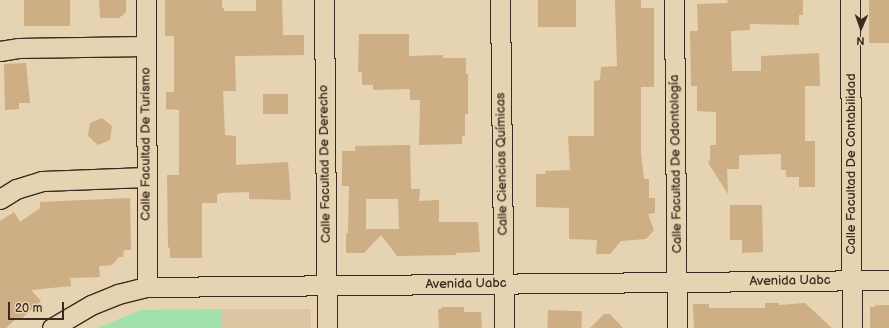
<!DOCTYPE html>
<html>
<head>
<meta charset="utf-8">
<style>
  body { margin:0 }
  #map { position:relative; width:889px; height:328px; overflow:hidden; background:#e6d3b1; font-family:"Balsamiq Sans",sans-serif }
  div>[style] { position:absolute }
  .built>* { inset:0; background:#dcc5a1; transform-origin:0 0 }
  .green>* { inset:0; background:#a1e2ac }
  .building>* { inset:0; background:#ceae85; transform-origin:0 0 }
  .roads { filter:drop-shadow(1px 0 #3b2a1e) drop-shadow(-1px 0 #3b2a1e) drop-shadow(0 1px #3b2a1e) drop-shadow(0 -1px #3b2a1e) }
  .minor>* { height:19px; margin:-9.5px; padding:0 9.5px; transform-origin:9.5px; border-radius:9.5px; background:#e6d3b1 }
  span { translate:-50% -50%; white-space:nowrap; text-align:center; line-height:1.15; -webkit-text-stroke:4px #e6d3b1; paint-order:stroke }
  .street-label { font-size:13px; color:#3b2a1e }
  .north { position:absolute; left:841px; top:8px; width:40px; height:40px; -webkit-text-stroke:3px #e6d3b1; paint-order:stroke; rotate:182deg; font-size:11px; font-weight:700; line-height:16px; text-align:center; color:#3b2a1e }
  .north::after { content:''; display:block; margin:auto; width:14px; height:18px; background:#3b2a1e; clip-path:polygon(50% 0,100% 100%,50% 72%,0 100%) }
  .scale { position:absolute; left:8px; top:302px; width:56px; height:18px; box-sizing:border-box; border:2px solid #3b2a1e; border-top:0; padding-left:5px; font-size:12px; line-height:14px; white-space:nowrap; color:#3b2a1e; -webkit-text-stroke:3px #e6d3b1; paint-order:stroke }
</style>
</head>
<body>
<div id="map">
  <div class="built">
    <div style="left:222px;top:309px;width:89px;height:19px"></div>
  </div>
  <div class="green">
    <div style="clip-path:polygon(222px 309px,222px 328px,97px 328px,141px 310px)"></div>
  </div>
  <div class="building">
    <div style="left:24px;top:0;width:46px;height:26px"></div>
    <div style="clip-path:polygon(99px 0,126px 0,126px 12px,119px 18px,100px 18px)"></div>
    <div style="clip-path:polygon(165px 0,222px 0,222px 8px,224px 8px,224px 11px,256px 11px,256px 0,282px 0,283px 35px,304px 35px,304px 55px,235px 56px,236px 91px,223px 91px,225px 135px,236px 136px,236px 165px,288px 162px,291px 200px,249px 199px,249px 192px,220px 193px,217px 195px,217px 203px,202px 203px,202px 258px,170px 258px,170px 247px,168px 248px,167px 175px,179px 175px,179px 110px,166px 109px,166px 92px,174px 92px,174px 36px,165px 36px)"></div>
    <div style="left:538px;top:0;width:38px;height:27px"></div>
    <div style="clip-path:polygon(615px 0,641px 0,641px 8px,654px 8px,654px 87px,641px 87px,641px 154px,644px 179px,649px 179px,649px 198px,655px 198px,655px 213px,648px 214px,654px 230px,646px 239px,621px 241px,610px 254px,596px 254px,597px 240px,569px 239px,569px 208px,536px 207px,536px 174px,546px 174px,545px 171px,570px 170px,568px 136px,594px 136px,594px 81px,600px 80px,601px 67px,617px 66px)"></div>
    <div style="clip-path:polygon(727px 0,803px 0,803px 15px,799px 15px,799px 25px,750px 24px,750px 30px,731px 31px,732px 71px,761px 71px,761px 56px,819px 53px,820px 86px,805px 86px,805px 141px,815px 141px,815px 187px,799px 187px,799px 177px,786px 177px,786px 170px,781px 170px,781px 154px,739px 155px,739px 169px,727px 169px,728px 194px,708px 163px,710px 159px,710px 145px,716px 145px,716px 112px,697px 111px,697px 86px,691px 86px,690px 31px,698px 31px,697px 4px,728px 3px)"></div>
    <div style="left:869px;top:0;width:20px;height:43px"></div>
    <div style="clip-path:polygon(359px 34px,409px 34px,409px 56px,443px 55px,443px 58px,466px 58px,466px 74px,468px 74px,468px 114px,465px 114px,465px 136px,462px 136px,462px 144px,419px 145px,420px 100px,410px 100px,410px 89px,373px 90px,373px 85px,362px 85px,362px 72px,358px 72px)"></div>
    <div style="clip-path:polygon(26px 63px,30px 103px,19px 103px,19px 109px,5px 110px,4px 64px)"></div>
    <div style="left:263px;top:94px;width:25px;height:20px"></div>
    <div style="clip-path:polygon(102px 118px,112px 126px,110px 140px,98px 145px,88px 136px,90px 123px)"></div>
    <div style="clip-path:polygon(evenodd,410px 145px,411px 189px,420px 189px,419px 201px,439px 200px,439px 222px,478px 222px,480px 252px,456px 253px,456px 255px,397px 256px,381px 235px,364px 253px,346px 253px,346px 233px,348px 233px,349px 186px,342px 186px,342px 151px,355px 151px,355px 146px,410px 145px,366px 199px,398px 199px,399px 229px,366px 229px,366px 199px)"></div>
    <div style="clip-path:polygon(130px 198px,131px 250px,124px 250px,123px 257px,119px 257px,112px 265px,99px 266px,100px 277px,70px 278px,71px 286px,31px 290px,41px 301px,20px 320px,18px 317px,6px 328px,0 328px,0 221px,14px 212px,20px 222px,40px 208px,40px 202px)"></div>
    <div style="clip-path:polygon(730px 205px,762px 205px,763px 252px,742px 253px,742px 240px,730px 240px)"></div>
    <div style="clip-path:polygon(765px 303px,779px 303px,779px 305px,805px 303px,832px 328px,694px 328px,693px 304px,709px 304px,709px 308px,765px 308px)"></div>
    <div style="clip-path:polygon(875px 305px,889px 305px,889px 328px,870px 328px,870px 307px,875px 307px)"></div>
    <div style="clip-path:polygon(442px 307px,464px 307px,464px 312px,481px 312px,482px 328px,439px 328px,438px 309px,441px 309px)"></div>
    <div style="left:548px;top:310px;width:34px;height:18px;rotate:2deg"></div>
    <div style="clip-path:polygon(604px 314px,610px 314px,623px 328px,590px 328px)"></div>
  </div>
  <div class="roads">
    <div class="minor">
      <div style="left:146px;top:0;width:287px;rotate:89.8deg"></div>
      <div style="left:324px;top:0;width:328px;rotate:89.5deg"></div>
      <div style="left:500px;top:0;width:328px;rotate:89.3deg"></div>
      <div style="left:674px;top:0;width:328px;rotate:89.5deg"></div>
      <div style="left:850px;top:0;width:328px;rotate:89.7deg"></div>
      <div style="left:0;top:51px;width:18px;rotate:-9deg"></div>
      <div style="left:18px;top:48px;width:128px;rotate:-0.9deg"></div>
      <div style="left:0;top:199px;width:19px;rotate:-32deg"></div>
      <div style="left:16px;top:189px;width:27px;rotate:-17deg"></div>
      <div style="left:42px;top:181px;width:104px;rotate:-2.2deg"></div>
      <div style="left:52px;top:328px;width:45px;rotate:-30.5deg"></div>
      <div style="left:91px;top:305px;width:29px;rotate:-22deg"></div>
      <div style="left:118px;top:294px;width:30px;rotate:-14deg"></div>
      <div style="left:147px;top:287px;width:742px;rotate:-0.54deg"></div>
    </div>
  </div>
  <div class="street-label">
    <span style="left:146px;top:144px;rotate:-90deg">Calle Facultad De Turismo</span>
    <span style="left:325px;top:164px;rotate:-91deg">Calle Facultad De Derecho</span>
    <span style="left:502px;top:164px;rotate:-91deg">Calle Ciencias Químicas</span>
    <span style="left:676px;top:164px;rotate:-91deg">Calle Facultad De Odontología</span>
    <span style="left:851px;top:164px;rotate:-90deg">Calle Facultad De Contabilidad</span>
    <span style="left:790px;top:281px;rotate:-1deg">Avenida Uabc</span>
    <span style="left:466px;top:284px;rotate:-1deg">Avenida Uabc</span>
  </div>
  <div class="north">N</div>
  <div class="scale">20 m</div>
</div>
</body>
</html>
